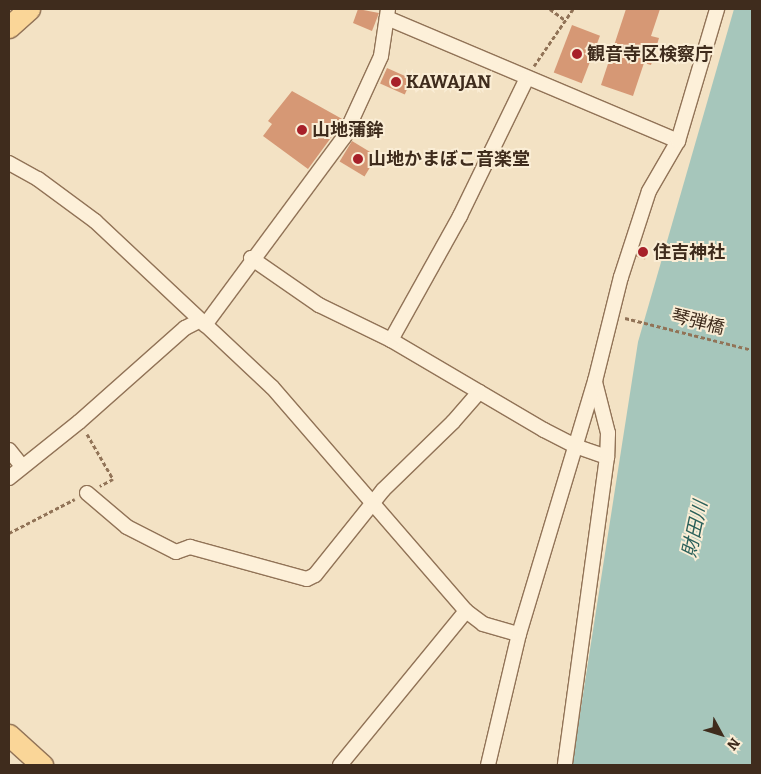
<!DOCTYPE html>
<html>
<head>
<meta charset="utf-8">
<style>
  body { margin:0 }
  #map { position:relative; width:761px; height:774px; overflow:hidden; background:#f3e2c4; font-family:Bitter,"Noto Sans JP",serif }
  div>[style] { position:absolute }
  .water>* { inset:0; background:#a6c6bb }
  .building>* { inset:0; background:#d69875; transform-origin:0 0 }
  .path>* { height:3px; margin-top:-1.5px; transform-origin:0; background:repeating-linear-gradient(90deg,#917357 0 4px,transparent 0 6.5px) }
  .roads { filter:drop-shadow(1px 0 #917357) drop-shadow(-1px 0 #917357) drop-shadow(0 1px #917357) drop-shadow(0 -1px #917357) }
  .minor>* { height:14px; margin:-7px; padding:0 7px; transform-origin:7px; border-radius:7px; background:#fdf0d9 }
  .primary>* { height:21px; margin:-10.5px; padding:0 10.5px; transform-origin:10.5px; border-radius:10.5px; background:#fad698 }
  .dots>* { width:14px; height:14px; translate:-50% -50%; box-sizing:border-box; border:2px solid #faedd5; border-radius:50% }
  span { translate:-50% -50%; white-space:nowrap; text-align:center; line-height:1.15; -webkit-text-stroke:4px #faedd5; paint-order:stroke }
  .poi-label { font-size:18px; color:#3f2c1d; font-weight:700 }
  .left { translate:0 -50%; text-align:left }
  .street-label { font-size:18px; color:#3f2c1d }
  .water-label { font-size:19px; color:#2b605a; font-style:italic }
  .frame { position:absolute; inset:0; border:10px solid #3f2c1d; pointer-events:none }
  .north { position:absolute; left:696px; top:709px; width:50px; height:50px; -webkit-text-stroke:4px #faedd5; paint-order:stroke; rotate:129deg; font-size:14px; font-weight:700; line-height:20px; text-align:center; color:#3f2c1d }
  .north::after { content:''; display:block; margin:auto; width:18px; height:22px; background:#3f2c1d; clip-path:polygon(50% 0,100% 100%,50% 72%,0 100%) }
</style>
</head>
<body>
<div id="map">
  <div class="water">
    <div style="clip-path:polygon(734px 9px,752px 9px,752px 765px,572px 765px,638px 342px)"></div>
  </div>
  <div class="building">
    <div style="clip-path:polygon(358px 9px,379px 13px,372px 31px,353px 23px)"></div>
    <div style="clip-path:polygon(626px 9px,660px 9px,651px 36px,659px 38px,651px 65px,644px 63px,633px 96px,601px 85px)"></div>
    <div style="left:572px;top:25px;width:30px;height:51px;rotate:21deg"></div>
    <div style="left:387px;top:68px;width:27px;height:17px;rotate:24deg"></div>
    <div style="clip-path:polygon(292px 91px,344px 120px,308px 169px,263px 136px,272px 124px,268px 121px)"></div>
    <div style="left:352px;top:141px;width:29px;height:24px;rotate:31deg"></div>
    <div style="left:639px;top:245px;width:10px;height:12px;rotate:17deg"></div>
  </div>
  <div class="path">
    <div style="left:550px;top:9px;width:19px;rotate:36deg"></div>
    <div style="left:534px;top:66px;width:69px;rotate:-55.6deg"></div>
    <div style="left:625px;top:318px;width:131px;rotate:14.1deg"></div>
    <div style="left:87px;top:434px;width:52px;rotate:60deg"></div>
    <div style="left:113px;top:479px;width:15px;rotate:152deg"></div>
    <div style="left:9px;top:533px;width:74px;rotate:-27.3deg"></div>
  </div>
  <div class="roads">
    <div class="minor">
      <div style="left:387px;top:18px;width:316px;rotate:22.9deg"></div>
      <div style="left:9px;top:163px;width:33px;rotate:29deg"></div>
      <div style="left:38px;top:179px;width:71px;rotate:36.4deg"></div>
      <div style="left:95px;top:221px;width:243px;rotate:43.2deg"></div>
      <div style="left:272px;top:387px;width:296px;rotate:49.1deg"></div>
      <div style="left:466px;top:611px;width:21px;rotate:37deg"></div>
      <div style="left:483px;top:624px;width:37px;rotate:16deg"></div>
      <div style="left:251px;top:258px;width:83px;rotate:34.7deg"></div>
      <div style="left:319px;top:305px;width:80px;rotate:25.9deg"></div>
      <div style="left:391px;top:340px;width:178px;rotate:30.5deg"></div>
      <div style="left:544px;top:430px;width:35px;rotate:27deg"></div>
      <div style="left:575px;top:446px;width:34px;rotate:19deg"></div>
      <div style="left:607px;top:457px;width:311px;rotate:97.8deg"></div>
      <div style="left:205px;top:325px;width:234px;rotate:-53.5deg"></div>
      <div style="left:344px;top:137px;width:89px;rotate:-65.4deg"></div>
      <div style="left:381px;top:56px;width:48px;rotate:-81.5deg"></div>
      <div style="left:391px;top:340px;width:142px;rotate:-60.9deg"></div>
      <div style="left:460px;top:216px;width:153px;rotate:-64.1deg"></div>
      <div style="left:595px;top:382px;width:53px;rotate:75.7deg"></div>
      <div style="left:608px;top:433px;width:24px;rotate:92deg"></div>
      <div style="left:9px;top:450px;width:21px;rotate:51deg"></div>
      <div style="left:9px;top:478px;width:90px;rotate:-38.7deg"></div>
      <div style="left:79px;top:422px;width:142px;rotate:-41.6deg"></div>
      <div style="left:185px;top:328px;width:16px;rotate:-27deg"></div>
      <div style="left:87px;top:493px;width:52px;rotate:40.4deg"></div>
      <div style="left:127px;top:527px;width:55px;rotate:27deg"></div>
      <div style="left:176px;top:552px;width:15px;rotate:-20deg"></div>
      <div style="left:190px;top:547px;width:121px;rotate:15.3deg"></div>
      <div style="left:307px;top:579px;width:9px;rotate:-27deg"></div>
      <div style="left:315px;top:575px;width:109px;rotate:-51.3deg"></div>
      <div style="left:383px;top:490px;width:98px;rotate:-44.2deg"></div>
      <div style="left:453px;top:422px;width:40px;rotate:-49deg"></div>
      <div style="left:340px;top:765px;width:199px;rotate:-50.7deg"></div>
      <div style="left:488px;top:765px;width:135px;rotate:-76.7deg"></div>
      <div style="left:519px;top:634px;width:264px;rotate:-73.3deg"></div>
      <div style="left:595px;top:381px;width:107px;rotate:-76deg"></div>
      <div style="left:621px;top:277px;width:90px;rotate:-72deg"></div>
      <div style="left:649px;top:191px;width:58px;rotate:-59.9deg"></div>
      <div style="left:678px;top:141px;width:138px;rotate:-73.5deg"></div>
    </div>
    <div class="primary">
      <div style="left:9px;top:27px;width:27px;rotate:-42deg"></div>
      <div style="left:9px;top:735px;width:45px;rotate:42.3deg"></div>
    </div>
  </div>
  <div class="dots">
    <div style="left:577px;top:54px;background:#a72029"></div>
    <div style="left:396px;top:82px;background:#a72029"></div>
    <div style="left:302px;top:130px;background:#a72029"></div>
    <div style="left:358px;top:159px;background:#a72029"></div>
    <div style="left:643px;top:252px;background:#a72029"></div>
  </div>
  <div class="poi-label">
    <span class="left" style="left:587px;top:54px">観音寺区検察庁</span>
    <span class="left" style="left:406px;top:82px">KAWAJAN</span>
    <span class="left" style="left:312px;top:130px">山地蒲鉾</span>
    <span class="left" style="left:368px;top:159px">山地かまぼこ音楽堂</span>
    <span class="left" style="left:653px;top:252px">住吉神社</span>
  </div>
  <div class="street-label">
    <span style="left:698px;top:322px;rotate:14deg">琴弾橋</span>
  </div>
  <div class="water-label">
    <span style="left:695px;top:529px;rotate:-78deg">財田川</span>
  </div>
  <div class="frame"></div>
  <div class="north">N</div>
</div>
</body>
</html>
